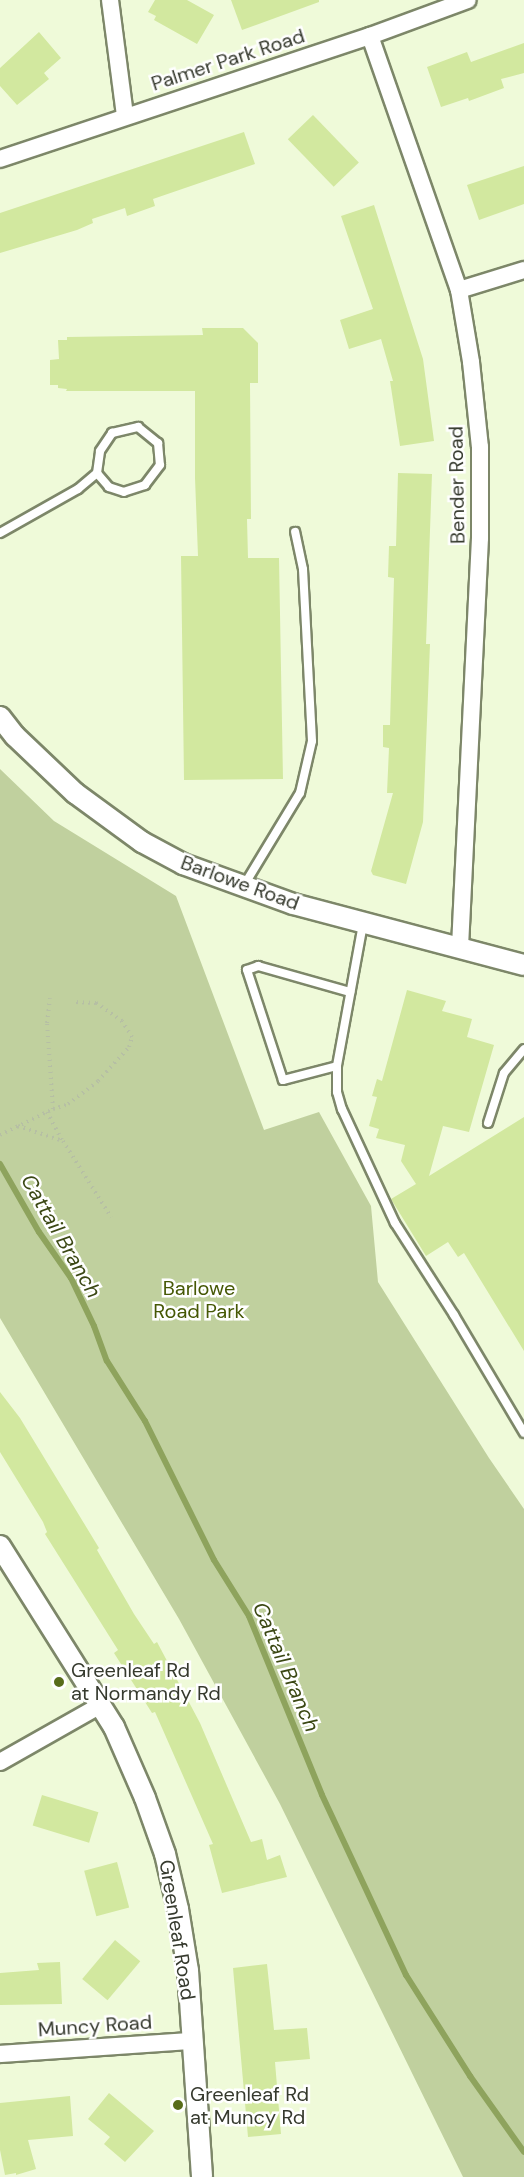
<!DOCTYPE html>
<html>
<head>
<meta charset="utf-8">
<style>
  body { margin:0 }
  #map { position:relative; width:524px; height:2177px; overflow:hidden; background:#effad9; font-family:"DM Sans",sans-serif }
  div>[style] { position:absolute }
  .green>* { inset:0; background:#c0d09e }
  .stream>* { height:6px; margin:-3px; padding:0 3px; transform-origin:3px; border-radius:3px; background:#8ea35d }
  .building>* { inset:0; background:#d2e89f; transform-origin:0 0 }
  .path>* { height:4px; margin-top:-2px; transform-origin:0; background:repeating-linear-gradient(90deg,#b6bfa4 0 1.5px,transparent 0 6px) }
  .roads { filter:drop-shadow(2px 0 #7d8769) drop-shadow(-2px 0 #7d8769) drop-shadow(0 2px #7d8769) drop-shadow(0 -2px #7d8769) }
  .service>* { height:8px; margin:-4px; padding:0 4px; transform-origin:4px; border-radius:4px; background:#fff }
  .minor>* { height:16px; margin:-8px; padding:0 8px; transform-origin:8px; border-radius:8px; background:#fff }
  .tertiary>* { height:20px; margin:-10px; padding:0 10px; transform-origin:10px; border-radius:10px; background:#fff }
  .dots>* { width:16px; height:16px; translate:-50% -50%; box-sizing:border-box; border:3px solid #fff; border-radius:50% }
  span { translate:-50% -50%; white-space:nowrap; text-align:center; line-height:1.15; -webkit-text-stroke:5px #fff; paint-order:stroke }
  .street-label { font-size:20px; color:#363a2e }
  .park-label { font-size:20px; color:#465805 }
  .poi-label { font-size:20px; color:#363a2e }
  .left { translate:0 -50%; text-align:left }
  .water-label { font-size:21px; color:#3b4814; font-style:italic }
</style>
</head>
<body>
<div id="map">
  <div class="green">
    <div style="clip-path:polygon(0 769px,54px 821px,176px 896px,264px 1130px,319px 1112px,371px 1206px,378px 1282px,489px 1458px,524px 1509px,524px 2177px,463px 2177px,280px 1804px,179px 1619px,0 1318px)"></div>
  </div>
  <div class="stream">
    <div style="left:0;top:1164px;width:78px;rotate:60.2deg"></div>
    <div style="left:39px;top:1232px;width:56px;rotate:55.2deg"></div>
    <div style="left:71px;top:1278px;width:53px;rotate:64.4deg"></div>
    <div style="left:94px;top:1326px;width:37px;rotate:70deg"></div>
    <div style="left:107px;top:1361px;width:71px;rotate:57.7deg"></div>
    <div style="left:145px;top:1421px;width:155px;rotate:63.6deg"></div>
    <div style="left:214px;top:1560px;width:66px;rotate:58deg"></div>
    <div style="left:249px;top:1616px;width:193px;rotate:67.8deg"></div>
    <div style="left:322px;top:1795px;width:199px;rotate:65deg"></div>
    <div style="left:406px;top:1975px;width:120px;rotate:57.6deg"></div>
    <div style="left:470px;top:2076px;width:93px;rotate:54.6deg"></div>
  </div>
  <div class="building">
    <div style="clip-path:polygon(155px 0,187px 0,214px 15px,197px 44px,154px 20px,156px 16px,148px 12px)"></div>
    <div style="clip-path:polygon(231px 0,319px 0,319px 2px,242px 30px)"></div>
    <div style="clip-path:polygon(39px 32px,61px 58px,44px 73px,49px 79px,17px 105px,0 86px,0 68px)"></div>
    <div style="clip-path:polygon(524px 43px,524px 73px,501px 79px,504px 88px,469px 101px,468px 98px,441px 107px,427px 67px,467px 52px,471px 62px)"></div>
    <div style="left:313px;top:115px;width:66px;height:35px;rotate:46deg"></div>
    <div style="clip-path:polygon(244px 132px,255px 164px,153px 199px,155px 206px,127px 216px,125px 208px,92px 219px,93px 223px,77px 230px,0 253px,0 213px)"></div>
    <div style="clip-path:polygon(524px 166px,524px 204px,479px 220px,467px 185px)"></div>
    <div style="clip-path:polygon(374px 205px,423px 359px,434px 441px,400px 446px,390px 381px,393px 381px,381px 339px,349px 349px,340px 320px,373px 309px,341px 216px)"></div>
    <div style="clip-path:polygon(202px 328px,243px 328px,258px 343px,258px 383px,250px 383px,251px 519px,247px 519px,248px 558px,279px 558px,283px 779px,184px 780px,181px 556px,198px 556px,195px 478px,195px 391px,66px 391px,67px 389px,58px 388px,58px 385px,50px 385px,50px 360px,59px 359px,58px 340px,67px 340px,67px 337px,203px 335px)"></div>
    <div style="clip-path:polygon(398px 473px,432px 474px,426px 644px,430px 644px,423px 822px,406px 884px,373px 875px,371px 871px,393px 793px,387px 793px,389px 748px,383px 747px,383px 725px,390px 725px,394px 578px,388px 577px,389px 546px,396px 546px)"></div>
    <div style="clip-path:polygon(407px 990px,446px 1001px,442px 1011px,472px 1019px,467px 1037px,494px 1045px,469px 1132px,443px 1126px,429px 1176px,524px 1117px,524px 1351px,464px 1253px,458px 1257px,448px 1242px,426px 1256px,391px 1199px,416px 1184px,401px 1161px,405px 1145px,376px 1138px,379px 1129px,369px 1126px,377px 1097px,372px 1096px,377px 1079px,382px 1081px)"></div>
    <div style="clip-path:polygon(0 1392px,20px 1418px,99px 1548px,97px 1550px,134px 1614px,154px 1644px,157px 1642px,200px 1723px,251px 1842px,262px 1839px,267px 1860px,280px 1855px,287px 1877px,222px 1893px,209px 1845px,213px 1844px,155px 1712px,152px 1713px,114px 1653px,118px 1650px,45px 1534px,47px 1532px,43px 1522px,0 1452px)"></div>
    <div style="left:42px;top:1795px;width:59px;height:32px;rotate:17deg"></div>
    <div style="left:117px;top:1862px;width:47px;height:34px;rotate:75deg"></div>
    <div style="left:115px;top:1940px;width:33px;height:51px;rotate:40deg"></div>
    <div style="clip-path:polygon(60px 1962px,62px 2004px,0 2005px,0 1973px,39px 1970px,37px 1963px)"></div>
    <div style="clip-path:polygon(267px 1964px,274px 2030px,307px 2028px,310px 2059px,275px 2062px,281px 2134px,248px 2137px,233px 1968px)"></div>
    <div style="clip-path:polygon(109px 2093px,154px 2131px,125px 2162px,104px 2144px,110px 2137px,88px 2119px)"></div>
    <div style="clip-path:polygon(70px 2096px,73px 2136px,28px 2140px,36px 2169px,16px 2175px,16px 2173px,5px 2175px,0 2150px,0 2103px)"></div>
  </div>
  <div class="path">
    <div style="left:53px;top:1109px;width:16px;rotate:-18deg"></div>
    <div style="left:68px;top:1104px;width:38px;rotate:-37deg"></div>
    <div style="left:98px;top:1081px;width:46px;rotate:-47.6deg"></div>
    <div style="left:129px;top:1047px;width:10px;rotate:-73deg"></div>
    <div style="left:132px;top:1037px;width:19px;rotate:-122deg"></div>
    <div style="left:122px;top:1021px;width:32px;rotate:-145deg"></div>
    <div style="left:96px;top:1003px;width:21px;rotate:-177deg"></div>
    <div style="left:47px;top:1112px;width:32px;rotate:62deg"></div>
    <div style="left:18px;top:1126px;width:47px;rotate:18.4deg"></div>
    <div style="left:63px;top:1141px;width:90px;rotate:57.7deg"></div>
    <div style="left:0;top:1135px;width:59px;rotate:-26.1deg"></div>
    <div style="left:53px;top:1109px;width:86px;rotate:-94deg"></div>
    <div style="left:47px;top:1023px;width:25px;rotate:-83deg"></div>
  </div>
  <div class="roads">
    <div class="service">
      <div style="left:0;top:533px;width:90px;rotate:-29.4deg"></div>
      <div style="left:78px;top:489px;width:25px;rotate:-40deg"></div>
      <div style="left:97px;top:473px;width:22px;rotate:-82deg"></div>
      <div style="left:100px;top:451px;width:22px;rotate:-56deg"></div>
      <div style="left:112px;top:433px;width:27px;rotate:-13deg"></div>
      <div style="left:138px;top:427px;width:26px;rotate:39deg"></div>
      <div style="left:158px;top:443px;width:22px;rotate:85deg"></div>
      <div style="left:160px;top:465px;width:25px;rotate:127deg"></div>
      <div style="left:145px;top:485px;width:22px;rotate:162deg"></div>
      <div style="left:124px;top:492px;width:16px;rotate:-162deg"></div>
      <div style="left:109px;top:487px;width:18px;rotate:-131deg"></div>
      <div style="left:243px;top:887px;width:110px;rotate:-58.8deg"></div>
      <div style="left:300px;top:793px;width:53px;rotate:-77deg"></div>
      <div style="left:312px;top:741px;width:172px;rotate:-93deg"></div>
      <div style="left:303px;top:569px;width:38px;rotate:-102deg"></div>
      <div style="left:363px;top:924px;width:144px;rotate:100.4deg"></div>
      <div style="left:337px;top:1066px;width:26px;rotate:90deg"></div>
      <div style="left:337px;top:1092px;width:18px;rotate:74deg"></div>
      <div style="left:342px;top:1109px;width:126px;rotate:65.1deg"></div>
      <div style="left:395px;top:1223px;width:109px;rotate:57.3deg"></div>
      <div style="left:454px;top:1315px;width:137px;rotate:59.3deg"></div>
      <div style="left:337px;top:1066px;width:56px;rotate:165.5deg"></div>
      <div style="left:283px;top:1080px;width:116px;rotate:-108.1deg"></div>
      <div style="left:247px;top:970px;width:12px;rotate:-20deg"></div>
      <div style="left:258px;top:966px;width:96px;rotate:15.8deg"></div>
      <div style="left:488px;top:1123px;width:52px;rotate:-72.3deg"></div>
      <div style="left:504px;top:1073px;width:31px;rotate:-50deg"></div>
    </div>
    <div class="minor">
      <div style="left:110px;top:0;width:116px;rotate:82.6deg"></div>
      <div style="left:370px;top:36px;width:269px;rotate:70.7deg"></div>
      <div style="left:459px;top:290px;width:73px;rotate:80.5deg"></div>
      <div style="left:471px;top:362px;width:85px;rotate:84deg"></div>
      <div style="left:480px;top:447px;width:91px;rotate:90deg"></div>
      <div style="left:480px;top:538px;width:411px;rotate:92.8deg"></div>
      <div style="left:0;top:159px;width:390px;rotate:-18.4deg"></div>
      <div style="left:370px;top:36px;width:104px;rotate:-20.2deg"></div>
      <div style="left:459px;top:290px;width:68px;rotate:-17.1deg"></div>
      <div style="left:0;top:1762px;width:114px;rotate:-29.5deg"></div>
      <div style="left:0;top:2054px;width:193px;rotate:-3.9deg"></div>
    </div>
    <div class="tertiary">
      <div style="left:0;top:717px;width:24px;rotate:52deg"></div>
      <div style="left:15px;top:736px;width:83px;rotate:43.5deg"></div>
      <div style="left:75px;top:793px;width:83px;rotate:36.2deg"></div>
      <div style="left:142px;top:842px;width:47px;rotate:28.2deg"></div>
      <div style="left:183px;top:864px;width:117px;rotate:20deg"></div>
      <div style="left:293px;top:904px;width:239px;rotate:14.8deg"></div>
      <div style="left:0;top:1546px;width:214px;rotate:57.8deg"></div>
      <div style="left:114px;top:1727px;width:77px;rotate:66.4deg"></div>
      <div style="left:145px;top:1798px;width:59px;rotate:70.3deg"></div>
      <div style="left:165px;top:1854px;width:57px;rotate:76.7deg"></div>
      <div style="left:178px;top:1909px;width:63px;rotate:80.8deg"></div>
      <div style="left:188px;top:1971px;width:206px;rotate:86.1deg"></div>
    </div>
  </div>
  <div class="dots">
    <div style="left:59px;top:1682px;background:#586c1a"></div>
    <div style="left:178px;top:2105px;background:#586c1a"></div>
  </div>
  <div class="street-label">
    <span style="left:228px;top:60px;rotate:-18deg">Palmer Park Road</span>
    <span style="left:457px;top:485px;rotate:-91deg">Bender Road</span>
    <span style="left:240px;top:883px;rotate:20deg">Barlowe Road</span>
    <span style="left:177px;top:1930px;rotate:81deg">Greenleaf Road</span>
    <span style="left:95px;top:2026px;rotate:-4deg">Muncy Road</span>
  </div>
  <div class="park-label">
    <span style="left:199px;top:1300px">Barlowe<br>Road Park</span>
  </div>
  <div class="poi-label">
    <span class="left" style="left:71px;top:1682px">Greenleaf Rd<br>at Normandy Rd</span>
    <span class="left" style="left:190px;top:2106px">Greenleaf Rd<br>at Muncy Rd</span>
  </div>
  <div class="water-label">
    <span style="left:61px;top:1236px;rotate:60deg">Cattail Branch</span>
    <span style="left:286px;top:1667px;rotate:67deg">Cattail Branch</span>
  </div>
</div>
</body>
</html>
